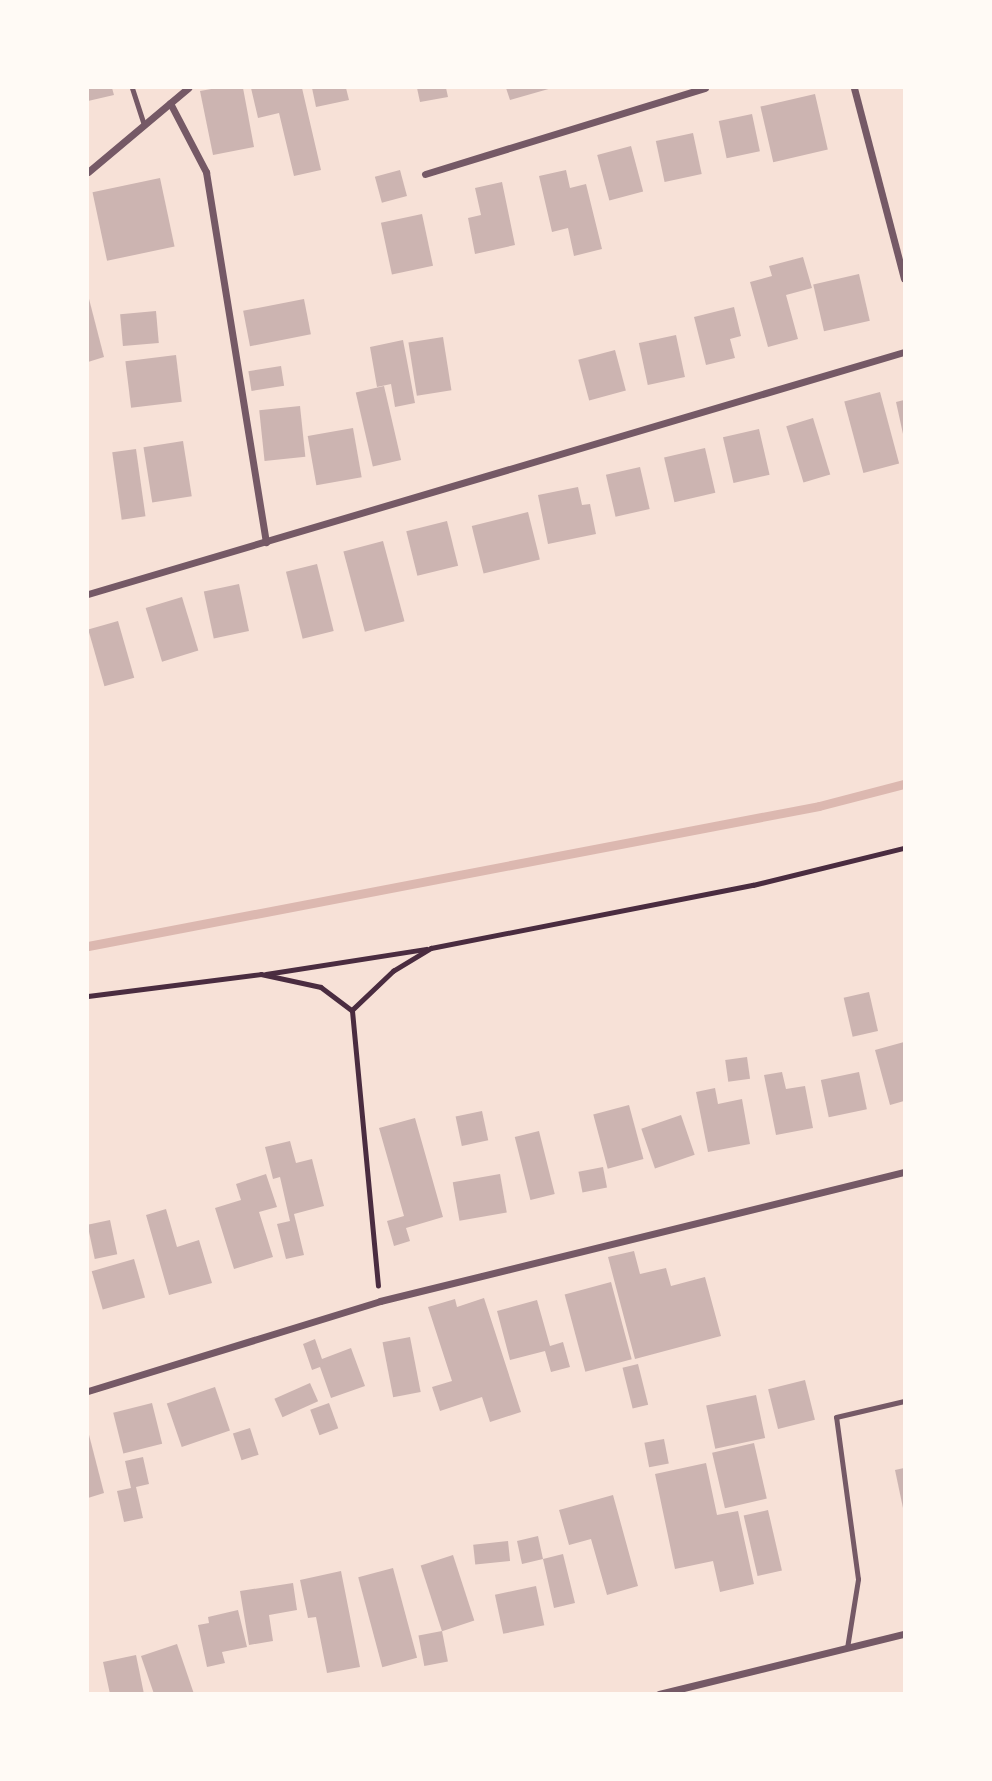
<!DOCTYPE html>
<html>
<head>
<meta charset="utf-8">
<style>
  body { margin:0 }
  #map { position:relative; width:992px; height:1781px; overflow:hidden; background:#f7e1d7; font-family:Manrope,sans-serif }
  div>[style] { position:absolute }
  .stream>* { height:9px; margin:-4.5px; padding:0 4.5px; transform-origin:4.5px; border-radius:4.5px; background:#dcb8b0 }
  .building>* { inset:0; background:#ccb4b1; transform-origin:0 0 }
  .path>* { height:4.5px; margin:-2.25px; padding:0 2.25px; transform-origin:2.25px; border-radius:2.25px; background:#4a2c40 }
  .service>* { height:5px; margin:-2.5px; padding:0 2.5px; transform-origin:2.5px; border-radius:2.5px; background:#755966 }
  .minor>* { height:7px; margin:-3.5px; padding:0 3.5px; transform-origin:3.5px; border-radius:3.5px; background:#755966 }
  span { translate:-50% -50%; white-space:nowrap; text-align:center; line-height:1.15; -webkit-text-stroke:6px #fffaf5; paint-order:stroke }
  .frame { position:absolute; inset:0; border:89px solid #fffaf5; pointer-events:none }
</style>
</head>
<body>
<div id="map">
  <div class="stream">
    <div style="left:88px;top:946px;width:744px;rotate:-10.84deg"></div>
    <div style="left:819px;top:806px;width:88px;rotate:-14.5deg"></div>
  </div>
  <div class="building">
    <div style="clip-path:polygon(88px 88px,112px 88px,114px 95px,88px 101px)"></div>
    <div style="clip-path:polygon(217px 88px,243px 88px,254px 147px,213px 155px,200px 91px)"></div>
    <div style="clip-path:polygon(251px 88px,302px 88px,321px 170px,294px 176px,279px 113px,258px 118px)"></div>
    <div style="clip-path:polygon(312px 88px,346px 88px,349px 100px,316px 107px)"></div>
    <div style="clip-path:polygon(417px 88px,446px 88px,448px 97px,420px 102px)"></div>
    <div style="clip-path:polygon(506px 88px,552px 88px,510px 100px)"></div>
    <div style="left:815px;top:94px;width:57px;height:56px;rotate:77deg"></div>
    <div style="left:752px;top:114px;width:38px;height:34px;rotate:78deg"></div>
    <div style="left:693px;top:133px;width:42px;height:38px;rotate:78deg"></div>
    <div style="left:631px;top:146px;width:47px;height:35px;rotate:75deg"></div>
    <div style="left:400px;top:170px;width:27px;height:26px;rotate:75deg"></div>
    <div style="clip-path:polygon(566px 170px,570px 188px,586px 184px,602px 249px,574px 256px,568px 228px,552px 232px,539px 176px)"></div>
    <div style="left:160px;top:178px;width:70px;height:69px;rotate:78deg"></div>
    <div style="clip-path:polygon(502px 182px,515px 245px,475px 254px,468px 218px,481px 215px,475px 188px)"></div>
    <div style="left:422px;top:214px;width:53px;height:42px;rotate:78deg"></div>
    <div style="clip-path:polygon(803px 257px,812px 288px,786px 295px,798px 339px,768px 347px,750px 282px,772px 276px,769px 266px)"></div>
    <div style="left:859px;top:274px;width:48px;height:47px;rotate:77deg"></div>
    <div style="clip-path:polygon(88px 295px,104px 357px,88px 362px)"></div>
    <div style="left:304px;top:299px;width:36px;height:62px;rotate:79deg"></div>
    <div style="clip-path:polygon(734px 307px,741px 336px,730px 339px,735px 358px,706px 365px,694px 317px)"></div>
    <div style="left:156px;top:311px;width:32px;height:36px;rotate:85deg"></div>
    <div style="left:676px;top:335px;width:43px;height:38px;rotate:78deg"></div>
    <div style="left:443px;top:337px;width:54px;height:35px;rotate:81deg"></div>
    <div style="clip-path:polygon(403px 340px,415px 403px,395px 407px,391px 384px,377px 387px,370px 347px)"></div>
    <div style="left:615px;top:350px;width:42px;height:38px;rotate:75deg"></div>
    <div style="left:176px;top:355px;width:47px;height:51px;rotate:83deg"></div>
    <div style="left:281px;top:366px;width:20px;height:33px;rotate:81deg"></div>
    <div style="left:384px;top:386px;width:76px;height:29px;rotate:77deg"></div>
    <div style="left:880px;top:392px;width:74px;height:37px;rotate:75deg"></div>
    <div style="clip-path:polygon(904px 400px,904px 434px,903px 434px,896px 402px)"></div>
    <div style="left:300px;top:406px;width:51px;height:41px;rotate:84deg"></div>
    <div style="left:813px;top:418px;width:59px;height:28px;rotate:73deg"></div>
    <div style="left:353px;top:428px;width:50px;height:46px;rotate:80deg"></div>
    <div style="left:759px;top:429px;width:47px;height:37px;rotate:77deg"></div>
    <div style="left:183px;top:441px;width:56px;height:40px;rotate:81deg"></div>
    <div style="left:705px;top:448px;width:46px;height:42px;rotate:77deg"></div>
    <div style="left:136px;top:449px;width:68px;height:24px;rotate:82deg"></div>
    <div style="left:640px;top:467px;width:43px;height:35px;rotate:77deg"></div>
    <div style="clip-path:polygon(578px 487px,582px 505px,590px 504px,596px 534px,548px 544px,538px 495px)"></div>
    <div style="left:528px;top:512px;width:49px;height:58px;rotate:76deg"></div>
    <div style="left:447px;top:521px;width:46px;height:42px;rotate:76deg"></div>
    <div style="left:383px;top:541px;width:83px;height:41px;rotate:75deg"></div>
    <div style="left:317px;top:564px;width:69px;height:32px;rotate:76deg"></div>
    <div style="left:239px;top:584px;width:48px;height:36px;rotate:78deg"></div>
    <div style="left:182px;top:597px;width:56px;height:38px;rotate:73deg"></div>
    <div style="left:118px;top:621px;width:59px;height:31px;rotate:74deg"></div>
    <div style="left:869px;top:992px;width:40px;height:26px;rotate:77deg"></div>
    <div style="clip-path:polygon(904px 1042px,904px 1101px,890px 1105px,875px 1050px)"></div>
    <div style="left:747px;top:1057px;width:22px;height:22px;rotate:82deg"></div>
    <div style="clip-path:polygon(782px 1072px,786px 1089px,805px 1086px,813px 1128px,776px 1135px,764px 1075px)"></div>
    <div style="left:859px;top:1072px;width:38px;height:39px;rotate:78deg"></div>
    <div style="clip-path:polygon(715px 1088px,718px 1104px,742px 1099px,750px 1144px,708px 1152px,696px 1092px)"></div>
    <div style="left:629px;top:1105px;width:56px;height:37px;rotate:75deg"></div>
    <div style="left:482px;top:1111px;width:30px;height:27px;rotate:78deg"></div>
    <div style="left:681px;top:1115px;width:42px;height:42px;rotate:71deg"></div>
    <div style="clip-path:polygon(415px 1118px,443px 1217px,406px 1228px,410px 1241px,394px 1246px,387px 1221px,404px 1216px,379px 1128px)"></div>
    <div style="left:539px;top:1131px;width:65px;height:25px;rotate:76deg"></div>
    <div style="clip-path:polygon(290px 1141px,296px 1163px,312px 1159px,324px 1206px,294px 1214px,304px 1255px,286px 1259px,277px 1224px,290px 1221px,280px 1177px,273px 1179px,265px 1147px)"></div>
    <div style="left:603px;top:1167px;width:21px;height:25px;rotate:79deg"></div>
    <div style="clip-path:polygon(266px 1174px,277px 1207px,259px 1212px,273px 1257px,234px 1269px,215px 1208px,241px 1200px,236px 1184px)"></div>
    <div style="left:500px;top:1174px;width:39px;height:48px;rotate:80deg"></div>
    <div style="clip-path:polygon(166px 1209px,177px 1247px,199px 1240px,212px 1283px,169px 1295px,146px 1215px)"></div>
    <div style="left:110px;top:1220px;width:35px;height:23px;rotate:78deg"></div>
    <div style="clip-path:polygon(634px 1251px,640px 1274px,666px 1268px,671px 1286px,705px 1277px,721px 1336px,635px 1359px,608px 1257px)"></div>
    <div style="left:134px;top:1259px;width:40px;height:44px;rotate:74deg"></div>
    <div style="left:611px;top:1282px;width:80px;height:48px;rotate:75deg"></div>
    <div style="clip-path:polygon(484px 1298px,521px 1412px,490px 1422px,482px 1397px,440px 1411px,432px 1387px,452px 1381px,428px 1307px,455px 1299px,457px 1307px)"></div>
    <div style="clip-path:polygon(537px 1300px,550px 1346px,563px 1342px,570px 1367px,551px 1372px,545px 1351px,510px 1360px,497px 1311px)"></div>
    <div style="left:410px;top:1337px;width:56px;height:28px;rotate:79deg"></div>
    <div style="clip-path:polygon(315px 1339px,322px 1359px,351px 1348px,365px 1386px,331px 1398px,320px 1367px,312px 1370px,303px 1344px)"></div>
    <div style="left:638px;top:1364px;width:42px;height:16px;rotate:76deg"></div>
    <div style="left:805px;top:1380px;width:41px;height:38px;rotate:76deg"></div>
    <div style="left:310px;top:1383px;width:20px;height:39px;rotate:66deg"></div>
    <div style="left:215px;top:1387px;width:46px;height:51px;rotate:71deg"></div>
    <div style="left:756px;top:1395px;width:44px;height:51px;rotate:78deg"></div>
    <div style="left:152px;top:1403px;width:42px;height:40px;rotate:76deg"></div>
    <div style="left:329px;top:1403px;width:27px;height:20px;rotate:70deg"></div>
    <div style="left:250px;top:1428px;width:28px;height:18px;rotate:72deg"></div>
    <div style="clip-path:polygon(88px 1431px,104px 1493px,88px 1498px)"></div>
    <div style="left:664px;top:1439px;width:25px;height:20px;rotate:79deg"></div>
    <div style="left:754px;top:1443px;width:57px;height:43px;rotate:77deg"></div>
    <div style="clip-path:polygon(143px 1457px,149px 1484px,136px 1487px,143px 1518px,124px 1522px,117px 1491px,131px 1488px,125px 1461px)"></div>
    <div style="clip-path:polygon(706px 1463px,717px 1515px,738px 1511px,754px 1584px,720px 1592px,713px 1561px,675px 1569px,655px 1474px)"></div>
    <div style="clip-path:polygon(904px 1468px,904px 1508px,903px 1508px,895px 1470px)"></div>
    <div style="clip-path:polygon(613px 1495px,638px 1586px,607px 1595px,591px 1539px,569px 1545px,559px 1510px)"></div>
    <div style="left:768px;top:1510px;width:62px;height:25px;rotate:77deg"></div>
    <div style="clip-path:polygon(538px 1536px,543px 1559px,563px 1554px,575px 1603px,554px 1608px,543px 1559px,522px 1564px,517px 1541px)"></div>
    <div style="left:508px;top:1541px;width:20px;height:35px;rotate:84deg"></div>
    <div style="left:453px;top:1555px;width:69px;height:34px;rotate:72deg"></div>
    <div style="left:393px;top:1568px;width:93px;height:36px;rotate:75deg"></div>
    <div style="clip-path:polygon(341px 1571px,360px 1667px,327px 1673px,316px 1617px,308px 1618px,300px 1580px)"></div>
    <div style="clip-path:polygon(293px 1583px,297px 1610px,269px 1615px,273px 1641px,249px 1645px,240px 1591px)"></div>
    <div style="left:536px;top:1586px;width:40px;height:42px;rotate:78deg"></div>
    <div style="clip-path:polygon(238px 1610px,247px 1647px,222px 1652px,225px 1663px,207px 1667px,198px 1625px,209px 1623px,208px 1617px)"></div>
    <div style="left:442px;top:1631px;width:31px;height:24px;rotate:79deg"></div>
    <div style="clip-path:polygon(177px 1644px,194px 1694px,154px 1694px,141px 1656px)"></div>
    <div style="clip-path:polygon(136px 1655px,144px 1694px,110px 1694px,103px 1662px)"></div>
  </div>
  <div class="path">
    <div style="left:266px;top:974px;width:162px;rotate:-8.9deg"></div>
    <div style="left:88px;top:996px;width:174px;rotate:-7.2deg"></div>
    <div style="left:261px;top:974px;width:61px;rotate:12.2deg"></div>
    <div style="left:321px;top:987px;width:39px;rotate:37deg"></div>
    <div style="left:378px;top:1286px;width:277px;rotate:-95.4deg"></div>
    <div style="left:352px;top:1010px;width:57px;rotate:-43.6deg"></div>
    <div style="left:393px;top:971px;width:44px;rotate:-31.2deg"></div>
    <div style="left:431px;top:948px;width:328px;rotate:-11.1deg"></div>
    <div style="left:753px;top:885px;width:155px;rotate:-13.8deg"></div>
  </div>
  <div class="service">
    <div style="left:132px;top:88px;width:38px;rotate:72deg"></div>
    <div style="left:847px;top:1648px;width:70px;rotate:-80.9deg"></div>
    <div style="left:858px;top:1579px;width:163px;rotate:-97.7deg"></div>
    <div style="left:836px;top:1417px;width:70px;rotate:-13.2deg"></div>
  </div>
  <div class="minor">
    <div style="left:854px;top:88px;width:197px;rotate:75.3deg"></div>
    <div style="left:170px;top:103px;width:78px;rotate:62.4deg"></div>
    <div style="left:206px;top:172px;width:375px;rotate:80.8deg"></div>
    <div style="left:88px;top:172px;width:131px;rotate:-40deg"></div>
    <div style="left:425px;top:174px;width:293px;rotate:-17.1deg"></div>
    <div style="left:88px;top:594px;width:851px;rotate:-16.52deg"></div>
    <div style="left:88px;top:1391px;width:306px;rotate:-17.1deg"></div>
    <div style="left:380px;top:1301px;width:540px;rotate:-13.83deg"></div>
    <div style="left:659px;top:1694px;width:252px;rotate:-13.8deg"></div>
  </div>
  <div class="frame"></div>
</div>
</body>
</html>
